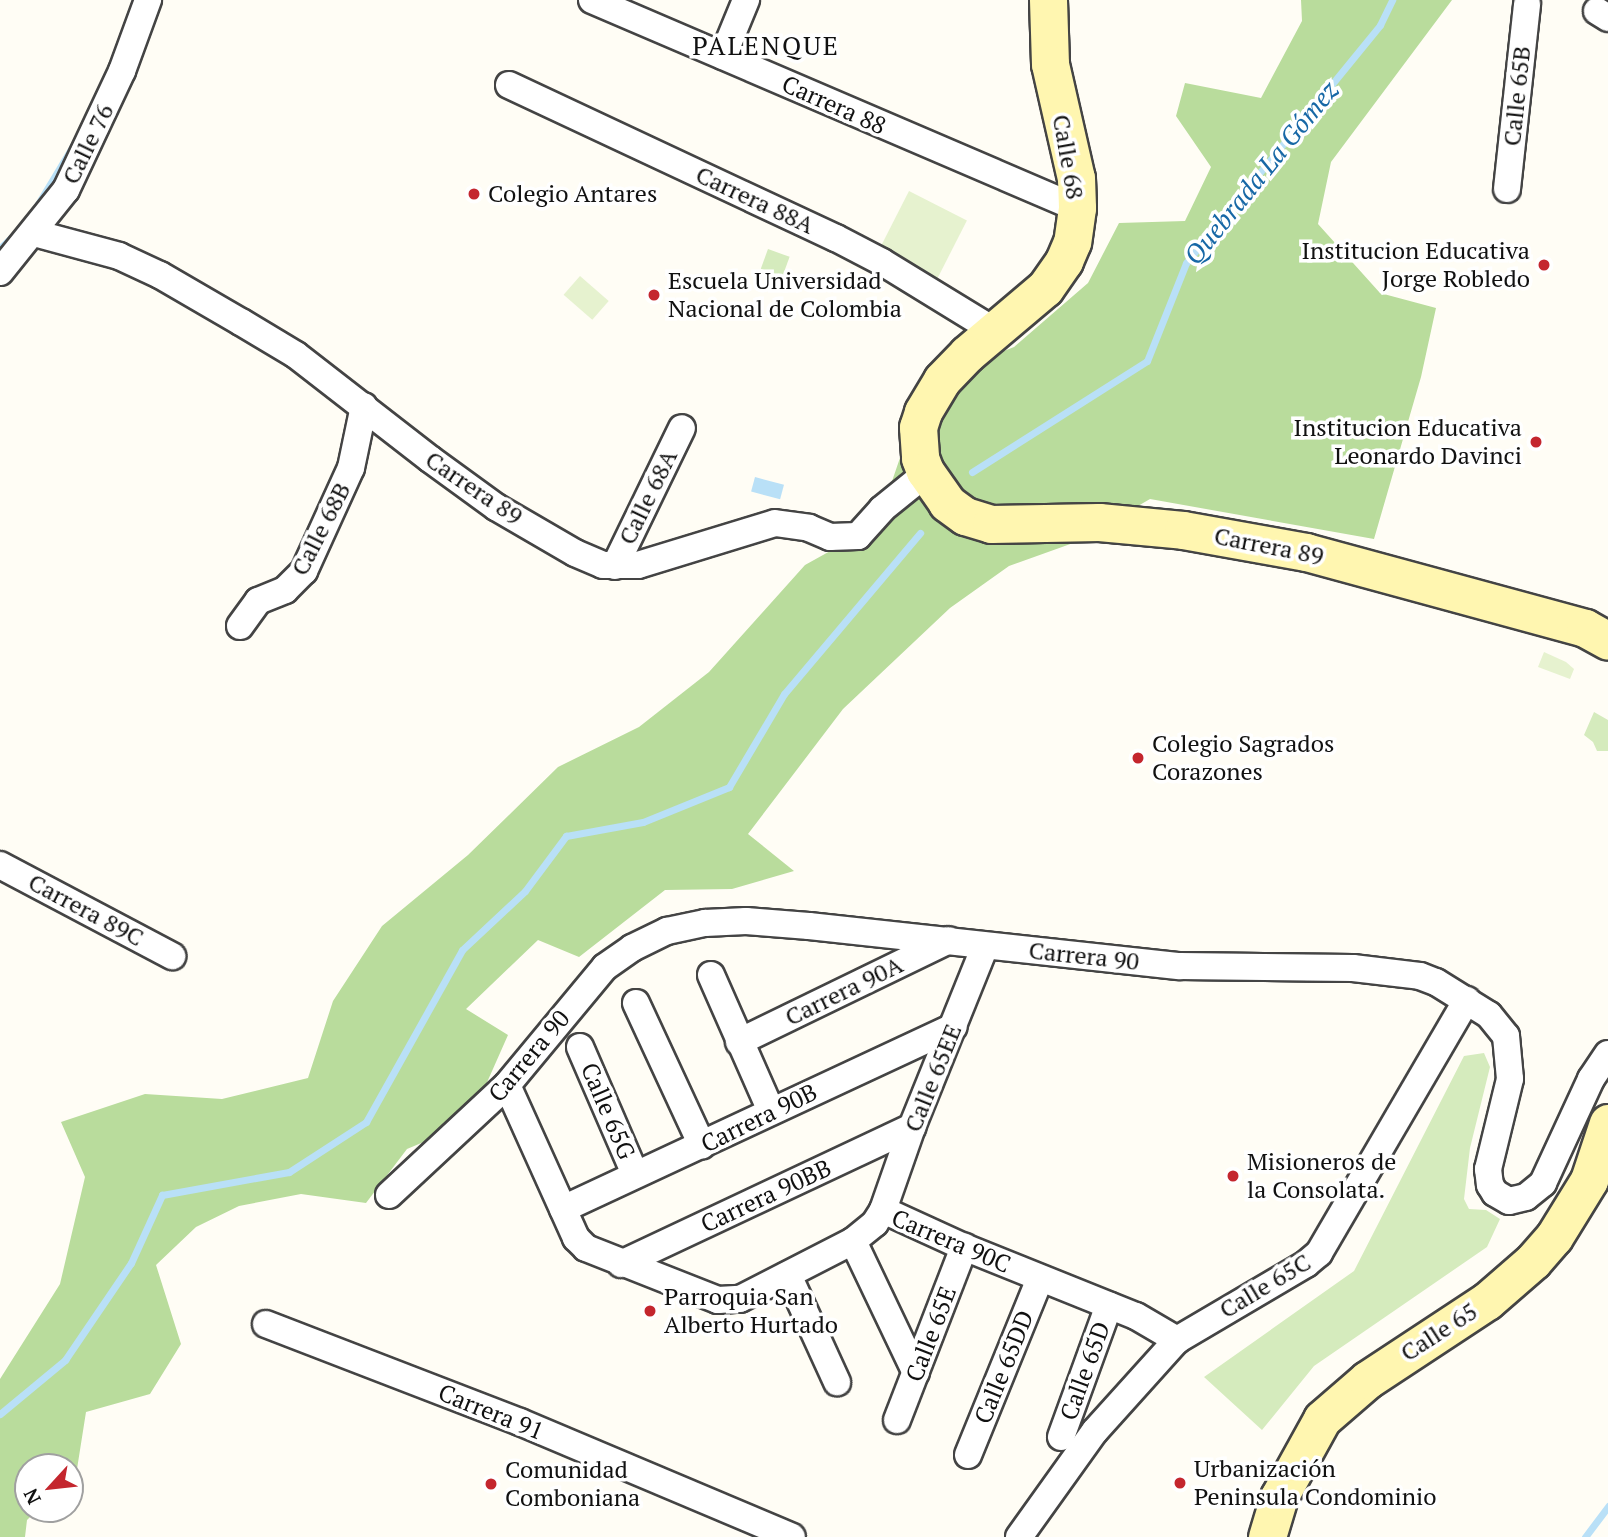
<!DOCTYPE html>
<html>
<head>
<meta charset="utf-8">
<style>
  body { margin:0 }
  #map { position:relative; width:1608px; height:1537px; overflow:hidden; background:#fffdf5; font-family:"PT Serif",serif }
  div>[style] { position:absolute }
  .green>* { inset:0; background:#d5ebbd; transform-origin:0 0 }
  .forest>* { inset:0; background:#b9dc9c }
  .pitch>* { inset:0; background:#e6f2cf; transform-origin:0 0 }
  .water>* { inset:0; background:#b9e0f7; transform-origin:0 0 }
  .stream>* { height:7px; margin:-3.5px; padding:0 3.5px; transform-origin:3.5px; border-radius:3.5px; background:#b9e0f7 }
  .roads { filter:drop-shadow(2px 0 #444) drop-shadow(-2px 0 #444) drop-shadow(0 2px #444) drop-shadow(0 -2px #444) }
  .street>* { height:26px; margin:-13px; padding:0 13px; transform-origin:13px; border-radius:13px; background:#fff }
  .secondary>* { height:37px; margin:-18.5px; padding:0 18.5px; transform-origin:18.5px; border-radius:18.5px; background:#fff6b0 }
  .dots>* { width:19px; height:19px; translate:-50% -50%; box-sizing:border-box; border:4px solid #fff; border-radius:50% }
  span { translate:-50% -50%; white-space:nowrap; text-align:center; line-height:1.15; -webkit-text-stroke:7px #fff; paint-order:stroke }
  .street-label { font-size:24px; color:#111 }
  .poi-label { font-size:24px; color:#111 }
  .left { translate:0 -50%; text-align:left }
  .right { translate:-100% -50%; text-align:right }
  .neighbourhood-label { font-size:26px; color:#111; letter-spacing:2px }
  .water-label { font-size:26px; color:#1768a6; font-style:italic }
  .north { position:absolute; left:14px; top:1453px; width:70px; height:70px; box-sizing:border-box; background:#fff; border:2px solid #a0a0a0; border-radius:50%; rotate:243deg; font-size:19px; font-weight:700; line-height:28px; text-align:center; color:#111 }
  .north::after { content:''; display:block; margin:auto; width:24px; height:32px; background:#c4262e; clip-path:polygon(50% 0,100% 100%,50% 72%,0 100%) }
</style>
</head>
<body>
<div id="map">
  <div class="green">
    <div style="left:768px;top:249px;width:23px;height:21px;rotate:20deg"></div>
    <div style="clip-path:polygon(1594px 712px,1608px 720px,1608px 751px,1597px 751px,1593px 742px,1584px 735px)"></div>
    <div style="clip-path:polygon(1484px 1053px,1490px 1067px,1470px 1148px,1464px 1199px,1469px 1209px,1486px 1210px,1500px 1219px,1487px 1247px,1314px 1366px,1262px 1430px,1204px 1377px,1354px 1271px,1464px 1056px)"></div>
  </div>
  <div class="forest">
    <div style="clip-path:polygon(1301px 0,1452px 0,1331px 162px,1318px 224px,1380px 293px,1436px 308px,1421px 377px,1374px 539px,1150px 499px,1076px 542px,1009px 566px,950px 608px,843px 709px,748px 834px,794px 871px,732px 889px,665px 890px,579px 957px,538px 940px,466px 1009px,508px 1035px,469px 1123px,407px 1149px,366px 1203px,301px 1194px,239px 1206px,196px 1227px,156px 1265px,181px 1344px,150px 1394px,86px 1412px,77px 1469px,70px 1477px,70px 1467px,28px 1467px,28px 1509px,38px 1509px,27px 1520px,25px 1537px,0 1537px,0 1379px,60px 1284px,85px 1177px,61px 1122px,145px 1094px,222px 1099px,308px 1078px,333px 1001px,382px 926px,468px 855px,558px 767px,639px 727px,709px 672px,805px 565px,877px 525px,926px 382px,1014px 347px,1088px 283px,1119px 223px,1185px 221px,1211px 167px,1176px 116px,1185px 83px,1261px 98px,1302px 21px)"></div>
  </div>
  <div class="pitch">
    <div style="left:909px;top:191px;width:65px;height:67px;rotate:27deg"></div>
    <div style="left:580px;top:276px;width:38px;height:25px;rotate:41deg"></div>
    <div style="clip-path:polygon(1544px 652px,1566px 662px,1574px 669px,1570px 679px,1538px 667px)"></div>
  </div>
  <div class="water">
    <div style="left:755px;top:477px;width:30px;height:15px;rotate:15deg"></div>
  </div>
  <div class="stream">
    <div style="left:35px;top:209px;width:76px;rotate:-59deg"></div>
    <div style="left:0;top:248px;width:21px;rotate:-43deg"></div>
    <div style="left:972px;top:472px;width:207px;rotate:-32.4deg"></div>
    <div style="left:1147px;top:361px;width:105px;rotate:-68.3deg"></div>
    <div style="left:1186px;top:263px;width:307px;rotate:-50.8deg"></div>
    <div style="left:1380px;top:25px;width:28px;rotate:-64deg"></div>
    <div style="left:0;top:1414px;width:85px;rotate:-39.7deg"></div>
    <div style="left:65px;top:1360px;width:117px;rotate:-55.8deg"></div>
    <div style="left:131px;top:1263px;width:75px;rotate:-65.5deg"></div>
    <div style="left:162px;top:1195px;width:129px;rotate:-10.3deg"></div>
    <div style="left:289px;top:1172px;width:92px;rotate:-33deg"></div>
    <div style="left:366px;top:1122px;width:197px;rotate:-60.8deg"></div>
    <div style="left:462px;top:950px;width:86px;rotate:-43.1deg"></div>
    <div style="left:525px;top:891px;width:69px;rotate:-53.3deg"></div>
    <div style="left:566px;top:836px;width:78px;rotate:-10.3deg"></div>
    <div style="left:643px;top:822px;width:93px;rotate:-22.1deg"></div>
    <div style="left:729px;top:787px;width:108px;rotate:-59.4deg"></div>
    <div style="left:784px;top:694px;width:211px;rotate:-49.8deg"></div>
    <div style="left:1585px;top:1537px;width:39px;rotate:-53deg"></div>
  </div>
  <div class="roads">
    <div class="street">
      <div style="left:592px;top:0;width:528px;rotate:23.21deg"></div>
      <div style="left:1597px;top:11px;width:13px;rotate:32deg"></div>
      <div style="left:723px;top:56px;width:61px;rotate:-67.7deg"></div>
      <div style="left:509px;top:85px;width:361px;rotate:25.1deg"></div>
      <div style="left:836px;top:238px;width:52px;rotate:27.6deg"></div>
      <div style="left:882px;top:262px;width:130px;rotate:31.5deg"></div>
      <div style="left:1507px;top:189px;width:186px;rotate:-83.8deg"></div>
      <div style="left:34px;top:233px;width:88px;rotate:15.1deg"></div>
      <div style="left:119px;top:256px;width:45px;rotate:24.9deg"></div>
      <div style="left:160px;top:275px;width:94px;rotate:30.1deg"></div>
      <div style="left:241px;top:322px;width:64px;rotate:31deg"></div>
      <div style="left:296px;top:355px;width:170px;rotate:37.8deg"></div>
      <div style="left:430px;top:459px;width:82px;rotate:36deg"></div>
      <div style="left:496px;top:507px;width:91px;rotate:30.2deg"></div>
      <div style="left:575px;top:553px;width:30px;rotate:23deg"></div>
      <div style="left:603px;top:565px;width:35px"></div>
      <div style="left:638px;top:565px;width:143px;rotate:-17deg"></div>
      <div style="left:775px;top:523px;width:34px;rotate:8deg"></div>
      <div style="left:809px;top:528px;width:23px;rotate:23deg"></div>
      <div style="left:830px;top:537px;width:28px;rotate:-2deg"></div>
      <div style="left:858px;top:536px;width:36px;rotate:-48deg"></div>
      <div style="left:882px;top:509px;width:46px;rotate:-38.9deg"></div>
      <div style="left:918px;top:480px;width:16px;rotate:18deg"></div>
      <div style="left:0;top:272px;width:105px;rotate:-51.2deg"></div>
      <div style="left:66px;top:190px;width:132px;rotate:-64.8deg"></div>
      <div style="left:122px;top:71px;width:76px;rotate:-69.9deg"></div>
      <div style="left:615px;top:566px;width:153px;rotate:-64.1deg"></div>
      <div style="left:240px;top:626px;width:31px;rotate:-54deg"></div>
      <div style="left:258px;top:601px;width:29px;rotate:-22deg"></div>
      <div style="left:285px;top:590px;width:27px;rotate:-45deg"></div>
      <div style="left:304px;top:571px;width:113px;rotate:-65.5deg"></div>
      <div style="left:351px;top:468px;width:63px;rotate:-78.2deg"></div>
      <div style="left:0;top:865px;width:195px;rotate:27.9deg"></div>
      <div style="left:711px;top:975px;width:149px;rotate:66.2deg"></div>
      <div style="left:636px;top:1003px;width:157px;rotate:65.1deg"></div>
      <div style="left:739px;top:1042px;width:233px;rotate:-25.9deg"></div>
      <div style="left:580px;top:1047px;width:138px;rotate:66.6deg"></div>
      <div style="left:507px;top:1085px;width:168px;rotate:65.7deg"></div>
      <div style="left:576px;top:1238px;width:14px;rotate:45deg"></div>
      <div style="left:586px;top:1248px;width:142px;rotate:21.5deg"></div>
      <div style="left:718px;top:1300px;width:22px;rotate:-3deg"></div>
      <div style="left:740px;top:1299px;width:127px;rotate:-27.2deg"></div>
      <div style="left:853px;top:1241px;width:28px;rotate:-39deg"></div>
      <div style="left:875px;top:1223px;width:15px;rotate:-58deg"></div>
      <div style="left:883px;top:1210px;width:88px;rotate:-70.7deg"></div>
      <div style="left:912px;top:1127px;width:195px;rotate:-68deg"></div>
      <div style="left:389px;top:1195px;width:161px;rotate:-43deg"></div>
      <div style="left:507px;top:1085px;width:153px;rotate:-50.3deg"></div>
      <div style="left:605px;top:967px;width:33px;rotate:-35deg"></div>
      <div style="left:632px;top:948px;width:39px;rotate:-26deg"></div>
      <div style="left:667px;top:931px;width:39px;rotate:-12deg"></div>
      <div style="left:705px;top:923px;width:41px;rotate:-2.8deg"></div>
      <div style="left:746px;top:921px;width:63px;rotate:4.5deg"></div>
      <div style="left:809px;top:926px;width:373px;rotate:6.2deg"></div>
      <div style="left:1180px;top:966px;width:173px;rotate:0.7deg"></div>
      <div style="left:1353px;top:968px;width:67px;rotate:6.8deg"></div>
      <div style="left:1420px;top:976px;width:17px;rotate:21deg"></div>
      <div style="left:1436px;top:982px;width:62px;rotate:31.9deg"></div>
      <div style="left:1489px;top:1015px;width:27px;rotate:51deg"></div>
      <div style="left:1506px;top:1036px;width:43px;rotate:84.7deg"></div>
      <div style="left:1510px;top:1079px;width:93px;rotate:103.7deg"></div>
      <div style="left:1488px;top:1169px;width:16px;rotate:83deg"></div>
      <div style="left:1490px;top:1185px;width:9px;rotate:58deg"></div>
      <div style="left:1495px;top:1193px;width:16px;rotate:30deg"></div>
      <div style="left:1509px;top:1201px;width:17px;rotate:-13deg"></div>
      <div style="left:1526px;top:1197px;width:22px;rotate:-39deg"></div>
      <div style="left:1543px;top:1183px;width:115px;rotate:-65.2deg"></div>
      <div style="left:1591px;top:1079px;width:30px;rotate:-56deg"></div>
      <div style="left:563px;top:1209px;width:431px;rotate:-25deg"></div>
      <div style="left:883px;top:1210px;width:89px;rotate:24.6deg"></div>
      <div style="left:964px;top:1247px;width:185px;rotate:21.9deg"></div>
      <div style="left:1136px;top:1316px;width:48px;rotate:30.3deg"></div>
      <div style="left:853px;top:1241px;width:146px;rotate:64.5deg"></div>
      <div style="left:621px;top:1264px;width:322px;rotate:-25.2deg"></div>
      <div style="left:788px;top:1275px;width:118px;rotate:65.4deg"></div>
      <div style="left:266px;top:1324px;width:272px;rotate:21.1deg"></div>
      <div style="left:520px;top:1422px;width:295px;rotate:22.9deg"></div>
      <div style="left:897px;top:1420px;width:186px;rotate:-68.8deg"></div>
      <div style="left:1061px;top:1437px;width:140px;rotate:-70deg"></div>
      <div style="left:968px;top:1455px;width:190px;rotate:-67.8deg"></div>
      <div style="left:1019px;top:1537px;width:130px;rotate:-54.4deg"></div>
      <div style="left:1095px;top:1431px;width:122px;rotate:-48deg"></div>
      <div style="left:1177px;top:1340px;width:150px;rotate:-30.5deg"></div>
      <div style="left:1306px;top:1264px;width:17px;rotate:-40deg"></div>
      <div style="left:1319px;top:1253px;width:293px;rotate:-59.7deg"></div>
    </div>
    <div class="secondary">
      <div style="left:1048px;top:0;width:64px;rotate:88.2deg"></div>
      <div style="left:1050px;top:64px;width:117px;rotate:77.2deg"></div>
      <div style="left:1076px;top:178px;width:30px;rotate:88deg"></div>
      <div style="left:1077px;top:208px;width:34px;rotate:98deg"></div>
      <div style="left:1072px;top:242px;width:21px;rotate:113deg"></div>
      <div style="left:1064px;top:261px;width:33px;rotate:125deg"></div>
      <div style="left:1045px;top:288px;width:102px;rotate:139.8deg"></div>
      <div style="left:967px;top:354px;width:36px;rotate:134deg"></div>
      <div style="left:942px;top:380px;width:37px;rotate:121deg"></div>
      <div style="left:923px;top:412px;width:16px;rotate:108deg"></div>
      <div style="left:918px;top:427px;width:31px;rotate:86deg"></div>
      <div style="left:920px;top:458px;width:14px;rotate:69deg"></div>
      <div style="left:925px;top:471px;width:39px;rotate:55deg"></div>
      <div style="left:947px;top:503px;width:22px;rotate:36deg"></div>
      <div style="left:965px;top:516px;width:27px;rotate:17deg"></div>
      <div style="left:991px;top:524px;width:108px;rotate:-1.1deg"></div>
      <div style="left:1099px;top:522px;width:84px;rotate:5.4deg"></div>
      <div style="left:1183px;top:530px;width:125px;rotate:10.1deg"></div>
      <div style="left:1306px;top:552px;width:289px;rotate:15.2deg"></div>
      <div style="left:1585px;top:628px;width:26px;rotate:29deg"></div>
      <div style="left:1267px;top:1537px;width:42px;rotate:-73.3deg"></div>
      <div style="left:1279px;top:1497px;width:89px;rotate:-61.1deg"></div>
      <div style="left:1322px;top:1419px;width:60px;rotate:-40.9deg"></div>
      <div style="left:1367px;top:1380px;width:144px;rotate:-33.4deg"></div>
      <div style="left:1487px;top:1301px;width:61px;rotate:-41deg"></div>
      <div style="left:1533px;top:1261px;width:32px;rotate:-49deg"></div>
      <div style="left:1554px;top:1237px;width:67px;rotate:-58.4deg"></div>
      <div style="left:1589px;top:1180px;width:60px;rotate:-71.6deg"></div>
    </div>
  </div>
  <div class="dots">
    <div style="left:474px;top:194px;background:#c4262e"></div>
    <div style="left:1544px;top:265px;background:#c4262e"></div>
    <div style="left:654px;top:295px;background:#c4262e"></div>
    <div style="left:1536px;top:442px;background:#c4262e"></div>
    <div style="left:1138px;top:758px;background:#c4262e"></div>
    <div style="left:1233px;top:1176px;background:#c4262e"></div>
    <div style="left:650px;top:1311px;background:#c4262e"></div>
    <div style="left:1180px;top:1483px;background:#c4262e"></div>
    <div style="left:491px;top:1484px;background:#c4262e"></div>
  </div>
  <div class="street-label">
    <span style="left:1517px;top:96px;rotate:-84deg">Calle 65B</span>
    <span style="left:834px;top:105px;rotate:24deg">Carrera 88</span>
    <span style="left:88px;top:144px;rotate:-64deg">Calle 76</span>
    <span style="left:1068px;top:157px;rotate:80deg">Calle 68</span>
    <span style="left:755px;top:200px;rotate:25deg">Carrera 88A</span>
    <span style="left:474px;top:488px;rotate:34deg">Carrera 89</span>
    <span style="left:648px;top:497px;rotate:-64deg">Calle 68A</span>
    <span style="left:321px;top:529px;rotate:-63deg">Calle 68B</span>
    <span style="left:1269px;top:546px;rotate:11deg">Carrera 89</span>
    <span style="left:86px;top:910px;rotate:28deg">Carrera 89C</span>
    <span style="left:1084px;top:956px;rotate:6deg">Carrera 90</span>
    <span style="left:844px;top:991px;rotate:-26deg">Carrera 90A</span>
    <span style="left:529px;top:1056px;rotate:-50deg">Carrera 90</span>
    <span style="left:933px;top:1078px;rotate:-68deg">Calle 65EE</span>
    <span style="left:608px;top:1111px;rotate:67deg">Calle 65G</span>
    <span style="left:759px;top:1118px;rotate:-26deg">Carrera 90B</span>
    <span style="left:766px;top:1196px;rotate:-25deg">Carrera 90BB</span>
    <span style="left:951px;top:1241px;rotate:23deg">Carrera 90C</span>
    <span style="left:1265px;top:1286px;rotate:-31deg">Calle 65C</span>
    <span style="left:1439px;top:1332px;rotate:-33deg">Calle 65</span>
    <span style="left:931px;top:1334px;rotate:-69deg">Calle 65E</span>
    <span style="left:1004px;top:1367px;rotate:-68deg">Calle 65DD</span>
    <span style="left:1085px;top:1371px;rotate:-70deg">Calle 65D</span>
    <span style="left:491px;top:1412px;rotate:22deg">Carrera 91</span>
  </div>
  <div class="poi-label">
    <span class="left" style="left:488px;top:194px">Colegio Antares</span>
    <span class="right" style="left:1530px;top:265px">Institucion Educativa<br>Jorge Robledo</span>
    <span class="left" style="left:668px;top:295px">Escuela Universidad<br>Nacional de Colombia</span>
    <span class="right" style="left:1522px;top:442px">Institucion Educativa<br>Leonardo Davinci</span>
    <span class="left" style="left:1152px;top:758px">Colegio Sagrados<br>Corazones</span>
    <span class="left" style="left:1247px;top:1176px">Misioneros de<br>la Consolata.</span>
    <span class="left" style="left:664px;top:1311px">Parroquia San<br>Alberto Hurtado</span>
    <span class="left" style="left:1194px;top:1483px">Urbanización<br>Peninsula Condominio</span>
    <span class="left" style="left:505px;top:1484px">Comunidad<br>Comboniana</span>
  </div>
  <div class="neighbourhood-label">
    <span style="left:766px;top:46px">PALENQUE</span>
  </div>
  <div class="water-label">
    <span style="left:1261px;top:173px;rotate:-51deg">Quebrada La Gómez</span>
  </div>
  <div class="north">N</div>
</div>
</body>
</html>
